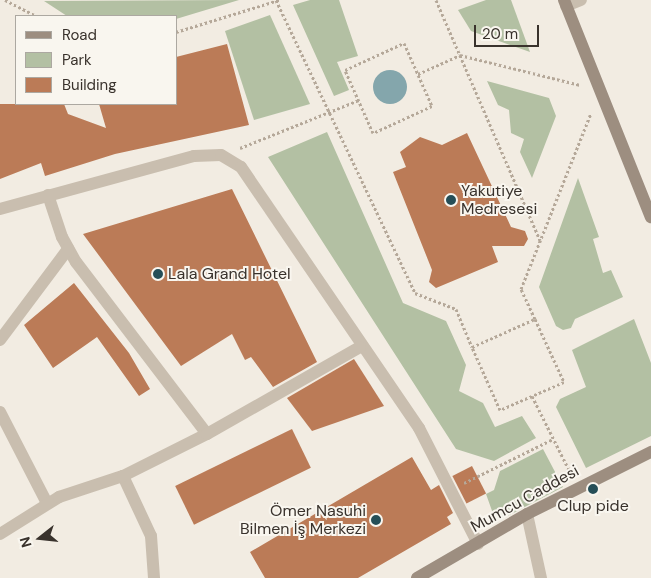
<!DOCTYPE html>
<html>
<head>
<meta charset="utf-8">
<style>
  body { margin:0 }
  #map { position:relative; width:651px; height:578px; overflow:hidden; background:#f2ece2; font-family:"DM Sans",sans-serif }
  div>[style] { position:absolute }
  .green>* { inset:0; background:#b3c0a3 }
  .water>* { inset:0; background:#84a6ac }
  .round { border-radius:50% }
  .building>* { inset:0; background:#bb7b57; transform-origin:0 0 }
  .path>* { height:3px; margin-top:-1.5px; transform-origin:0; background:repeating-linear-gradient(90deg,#b5a899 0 2.5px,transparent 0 5px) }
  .street>* { height:12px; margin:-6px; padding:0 6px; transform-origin:6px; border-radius:6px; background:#c9beaf }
  .secondary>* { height:12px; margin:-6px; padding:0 6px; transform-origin:6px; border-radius:6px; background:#9d8e80 }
  .dots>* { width:14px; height:14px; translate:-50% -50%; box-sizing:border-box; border:2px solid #f9f6ef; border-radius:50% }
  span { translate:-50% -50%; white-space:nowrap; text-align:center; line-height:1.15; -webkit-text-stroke:4px #f9f6ef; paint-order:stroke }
  .poi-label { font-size:16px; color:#39322c }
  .left { translate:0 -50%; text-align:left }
  .right { translate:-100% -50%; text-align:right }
  .street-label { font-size:16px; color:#39322c }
  .legend { position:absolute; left:15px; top:15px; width:162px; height:90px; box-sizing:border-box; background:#f9f6ef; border:1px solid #aca8a1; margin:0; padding:6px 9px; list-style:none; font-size:15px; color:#39322c }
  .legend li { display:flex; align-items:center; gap:10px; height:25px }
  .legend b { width:25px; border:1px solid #aca8a1 }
  .north { position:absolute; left:15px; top:513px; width:50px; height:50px; -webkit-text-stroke:4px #f9f6ef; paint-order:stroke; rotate:254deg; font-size:14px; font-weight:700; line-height:20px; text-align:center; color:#39322c }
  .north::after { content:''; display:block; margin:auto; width:18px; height:22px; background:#39322c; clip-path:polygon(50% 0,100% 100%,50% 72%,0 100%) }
  .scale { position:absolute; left:474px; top:25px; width:65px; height:22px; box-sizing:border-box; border:2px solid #39322c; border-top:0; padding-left:6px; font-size:15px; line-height:18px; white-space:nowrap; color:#39322c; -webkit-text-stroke:4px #f9f6ef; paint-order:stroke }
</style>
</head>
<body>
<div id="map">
  <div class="green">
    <div style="clip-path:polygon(239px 0,176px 19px,67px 16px,44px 1px)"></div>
    <div style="clip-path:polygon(310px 0,339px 0,358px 56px,337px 62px,349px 90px,334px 96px,293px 5px)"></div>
    <div style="clip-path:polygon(486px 0,511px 0,530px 52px,471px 31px,458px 10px)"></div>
    <div style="clip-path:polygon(270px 15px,310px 104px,254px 120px,225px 31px)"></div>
    <div style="clip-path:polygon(487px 81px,549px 98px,556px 116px,532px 178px,520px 152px,524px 139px,511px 133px,509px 110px,498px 105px)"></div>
    <div style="clip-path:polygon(327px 132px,403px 303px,446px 321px,466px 365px,459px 391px,483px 403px,495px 427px,522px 416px,536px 438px,494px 461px,456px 449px,268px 157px)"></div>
    <div style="clip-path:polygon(578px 178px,599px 237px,593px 239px,603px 273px,611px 270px,623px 297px,575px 319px,571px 328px,563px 330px,556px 326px,539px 287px)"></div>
    <div style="clip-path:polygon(634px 319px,651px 363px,651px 436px,586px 468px,556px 407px,560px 399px,586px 387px,572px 350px)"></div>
    <div style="clip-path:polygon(543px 449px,563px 487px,496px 522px,486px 494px,494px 490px,500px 471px)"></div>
  </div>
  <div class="water">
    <div class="round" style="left:373px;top:70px;width:34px;height:34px"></div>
  </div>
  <div class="building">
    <div style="clip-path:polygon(227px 44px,249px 125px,115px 154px,45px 176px,41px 163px,0 179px,0 104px,64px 104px,68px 114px,106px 128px,99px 104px,176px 104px,176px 57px)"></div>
    <div style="clip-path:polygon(467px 133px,511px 227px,525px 231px,528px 239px,524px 246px,492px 246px,498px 262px,436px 288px,429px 282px,432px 270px,393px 172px,406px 167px,400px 152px,420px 137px,442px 145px)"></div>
    <div style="clip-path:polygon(232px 189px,317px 362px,273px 387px,251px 357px,245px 360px,232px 334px,181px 366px,83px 234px)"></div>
    <div style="clip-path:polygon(74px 283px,129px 353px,150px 389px,139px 396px,97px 337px,53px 368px,24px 325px)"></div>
    <div style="clip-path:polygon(354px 359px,384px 406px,312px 431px,287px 398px)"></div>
    <div style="left:292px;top:429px;width:43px;height:130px;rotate:64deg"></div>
    <div style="clip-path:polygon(412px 457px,431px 490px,439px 485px,453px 513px,447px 517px,451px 524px,358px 578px,265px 578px,250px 552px)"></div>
    <div style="left:472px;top:466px;width:31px;height:22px;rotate:63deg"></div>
  </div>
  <div class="path">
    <div style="left:5px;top:0;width:36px;rotate:27deg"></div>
    <div style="left:276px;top:0;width:324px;rotate:64.6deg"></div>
    <div style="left:415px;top:293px;width:44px;rotate:21.3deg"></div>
    <div style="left:456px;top:309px;width:41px;rotate:67.2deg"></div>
    <div style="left:436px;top:0;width:262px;rotate:66.6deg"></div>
    <div style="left:176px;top:32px;width:108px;rotate:-17.3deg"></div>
    <div style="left:404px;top:43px;width:69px;rotate:66deg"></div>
    <div style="left:432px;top:106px;width:65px;rotate:155.4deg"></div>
    <div style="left:373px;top:133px;width:69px;rotate:-114deg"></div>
    <div style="left:345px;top:70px;width:65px;rotate:-24.6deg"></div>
    <div style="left:418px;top:74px;width:46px;rotate:-24.3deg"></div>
    <div style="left:460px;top:55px;width:124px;rotate:14deg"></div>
    <div style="left:240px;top:148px;width:128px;rotate:-22deg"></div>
    <div style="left:535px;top:319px;width:33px;rotate:-115deg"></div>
    <div style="left:521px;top:289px;width:189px;rotate:-68.3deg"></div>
    <div style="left:535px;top:319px;width:69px;rotate:65.3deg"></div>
    <div style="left:564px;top:382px;width:70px;rotate:156.4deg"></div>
    <div style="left:500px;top:410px;width:69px;rotate:-114deg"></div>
    <div style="left:472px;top:347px;width:69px;rotate:-24deg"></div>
    <div style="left:532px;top:396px;width:87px;rotate:63.4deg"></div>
    <div style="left:464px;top:483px;width:99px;rotate:-26.3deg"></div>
  </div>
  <div class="street">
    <div style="left:566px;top:6px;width:16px;rotate:-22deg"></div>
    <div style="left:48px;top:195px;width:44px;rotate:71.6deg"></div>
    <div style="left:62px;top:237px;width:29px;rotate:61deg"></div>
    <div style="left:76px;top:262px;width:216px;rotate:52.7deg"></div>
    <div style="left:0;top:209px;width:201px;rotate:-15.3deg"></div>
    <div style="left:194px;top:156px;width:27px;rotate:-2deg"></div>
    <div style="left:221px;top:155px;width:23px;rotate:31deg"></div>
    <div style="left:241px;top:167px;width:316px;rotate:55.7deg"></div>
    <div style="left:419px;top:428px;width:130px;rotate:63deg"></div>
    <div style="left:0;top:340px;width:114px;rotate:-53.2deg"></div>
    <div style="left:0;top:412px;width:102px;rotate:62.7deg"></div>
    <div style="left:123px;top:476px;width:66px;rotate:65deg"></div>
    <div style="left:151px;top:536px;width:42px;rotate:85.9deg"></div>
    <div style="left:527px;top:514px;width:66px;rotate:77.7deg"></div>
    <div style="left:0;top:534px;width:70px;rotate:-32.1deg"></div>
    <div style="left:59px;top:497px;width:67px;rotate:-18.2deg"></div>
    <div style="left:123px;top:476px;width:94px;rotate:-26.6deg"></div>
    <div style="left:207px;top:434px;width:176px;rotate:-29.6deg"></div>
  </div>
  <div class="secondary">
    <div style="left:564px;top:0;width:234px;rotate:68.2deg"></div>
    <div style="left:417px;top:578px;width:127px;rotate:-30.2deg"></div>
    <div style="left:527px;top:514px;width:139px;rotate:-26.6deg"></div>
  </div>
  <div class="dots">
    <div style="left:451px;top:200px;background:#254e57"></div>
    <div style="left:158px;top:274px;background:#254e57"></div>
    <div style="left:593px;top:489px;background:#254e57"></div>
    <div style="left:376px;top:520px;background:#254e57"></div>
  </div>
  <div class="poi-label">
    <span class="left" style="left:461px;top:200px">Yakutiye<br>Medresesi</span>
    <span class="left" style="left:168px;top:274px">Lala Grand Hotel</span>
    <span style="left:593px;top:506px">Clup pide</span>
    <span class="right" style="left:366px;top:520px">Ömer Nasuhi<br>Bilmen İş Merkezi</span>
  </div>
  <div class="street-label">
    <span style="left:525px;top:499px;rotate:-29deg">Mumcu Caddesi</span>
  </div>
  <ul class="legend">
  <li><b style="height:6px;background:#9d8e80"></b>Road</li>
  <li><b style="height:14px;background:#b3c0a3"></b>Park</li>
  <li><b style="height:14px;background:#bb7b57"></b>Building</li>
  </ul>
  <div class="north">N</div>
  <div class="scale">20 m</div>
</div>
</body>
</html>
